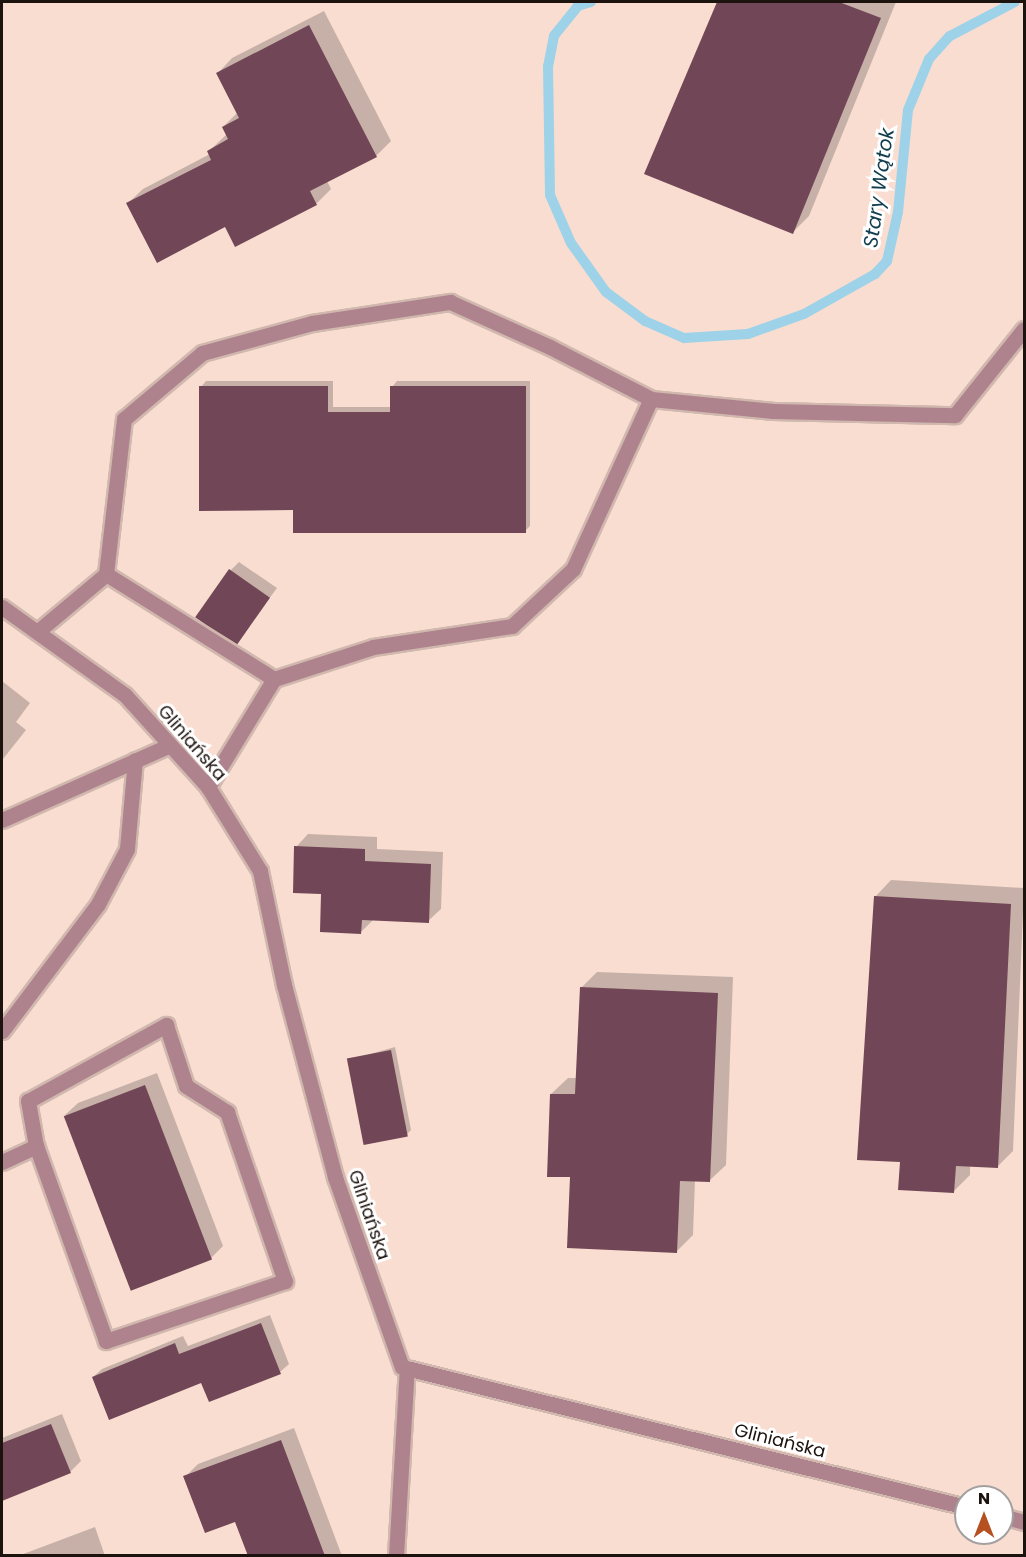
<!DOCTYPE html>
<html>
<head>
<meta charset="utf-8">
<style>
  body { margin:0 }
  #map { position:relative; width:1026px; height:1557px; overflow:hidden; background:#f9ddd1; font-family:Poppins,sans-serif }
  div>[style] { position:absolute }
  .shadow>* { inset:0; background:#0003 }
  .stream>* { height:10px; margin:-5px; padding:0 5px; transform-origin:5px; border-radius:5px; background:#9dd2e8 }
  .building>* { inset:0; background:#714656; transform-origin:0 0 }
  .roads { filter:drop-shadow(2px 0 #d1b8ae) drop-shadow(-2px 0 #d1b8ae) drop-shadow(0 2px #d1b8ae) drop-shadow(0 -2px #d1b8ae) }
  .lane>* { height:15px; margin:-7.5px; padding:0 7.5px; transform-origin:7.5px; border-radius:7.5px; background:#af838e }
  .street>* { height:15px; margin:-7.5px; padding:0 7.5px; transform-origin:7.5px; border-radius:7.5px; background:#af838e }
  span { translate:-50% -50%; white-space:nowrap; text-align:center; line-height:1.15; -webkit-text-stroke:6px #fff; paint-order:stroke }
  .street-label { font-size:18px; color:#1c120e }
  .water-label { font-size:20px; color:#0f3d4d; font-style:italic }
  .frame { position:absolute; inset:0; border:3px solid #1c120e; pointer-events:none }
  .north { position:absolute; left:954px; top:1485px; width:60px; height:60px; box-sizing:border-box; background:#fff; border:2px solid #a4a09f; border-radius:50%; rotate:0deg; font-size:16px; font-weight:700; line-height:24px; text-align:center; color:#1c120e }
  .north::after { content:''; display:block; margin:auto; width:21px; height:27px; background:#b55021; clip-path:polygon(50% 0,100% 100%,50% 72%,0 100%) }
</style>
</head>
<body>
<div id="map">
  <div class="shadow">
    <div style="clip-path:polygon(719px 2px,896px 2px,809px 216px,793px 232px,646px 173px)"></div>
    <div style="clip-path:polygon(324px 11px,391px 141px,376px 156px,327px 181px,331px 189px,316px 204px,226px 225px,128px 203px,143px 189px,210px 154px,209px 151px,227px 134px,223px 127px,238px 112px,218px 73px,232px 58px)"></div>
    <div style="clip-path:polygon(206px 381px,333px 381px,333px 407px,392px 407px,392px 387px,397px 381px,530px 381px,530px 526px,525px 531px,295px 509px,201px 387px)"></div>
    <div style="clip-path:polygon(239px 562px,277px 588px,237px 642px,231px 570px)"></div>
    <div style="clip-path:polygon(2px 681px,30px 703px,16px 722px,26px 730px,3px 759px)"></div>
    <div style="clip-path:polygon(308px 834px,377px 837px,377px 849px,443px 852px,441px 909px,428px 921px,374px 919px,361px 932px,323px 892px,296px 847px)"></div>
    <div style="clip-path:polygon(891px 880px,1024px 888px,1013px 1151px,997px 1167px,970px 1165px,970px 1175px,954px 1191px,901px 1161px,875px 897px)"></div>
    <div style="clip-path:polygon(597px 972px,733px 977px,726px 1165px,709px 1181px,695px 1180px,693px 1235px,677px 1251px,571px 1176px,551px 1094px,568px 1078px,577px 1078px,581px 988px)"></div>
    <div style="clip-path:polygon(395px 1047px,411px 1130px,407px 1134px,349px 1060px)"></div>
    <div style="clip-path:polygon(157px 1073px,223px 1246px,211px 1258px,131px 1288px,65px 1115px,78px 1103px)"></div>
    <div style="clip-path:polygon(270px 1315px,289px 1364px,280px 1372px,202px 1381px,93px 1377px,102px 1369px,183px 1336px,188px 1346px)"></div>
    <div style="clip-path:polygon(62px 1414px,81px 1461px,70px 1472px,2px 1499px,2px 1438px)"></div>
    <div style="clip-path:polygon(294px 1428px,342px 1556px,250px 1556px,236px 1520px,185px 1477px,198px 1464px)"></div>
    <div style="clip-path:polygon(95px 1527px,105px 1556px,18px 1556px)"></div>
  </div>
  <div class="stream">
    <div style="left:591px;top:2px;width:14px;rotate:163deg"></div>
    <div style="left:578px;top:6px;width:38px;rotate:129deg"></div>
    <div style="left:554px;top:36px;width:31px;rotate:101deg"></div>
    <div style="left:548px;top:66px;width:129px;rotate:89.1deg"></div>
    <div style="left:550px;top:195px;width:52px;rotate:66.4deg"></div>
    <div style="left:571px;top:243px;width:60px;rotate:54.5deg"></div>
    <div style="left:606px;top:292px;width:49px;rotate:36.6deg"></div>
    <div style="left:645px;top:321px;width:43px;rotate:23.6deg"></div>
    <div style="left:684px;top:338px;width:64px;rotate:-3.6deg"></div>
    <div style="left:748px;top:334px;width:59px;rotate:-19.7deg"></div>
    <div style="left:804px;top:314px;width:81px;rotate:-29.4deg"></div>
    <div style="left:875px;top:274px;width:18px;rotate:-47deg"></div>
    <div style="left:887px;top:261px;width:50px;rotate:-77.3deg"></div>
    <div style="left:898px;top:212px;width:102px;rotate:-84.4deg"></div>
    <div style="left:908px;top:110px;width:55px;rotate:-67.6deg"></div>
    <div style="left:929px;top:59px;width:31px;rotate:-48deg"></div>
    <div style="left:950px;top:36px;width:73px;rotate:-27.6deg"></div>
  </div>
  <div class="building">
    <div style="clip-path:polygon(717px 2px,839px 2px,881px 18px,793px 234px,644px 174px)"></div>
    <div style="clip-path:polygon(309px 25px,377px 157px,310px 191px,317px 205px,235px 247px,225px 227px,157px 263px,126px 203px,211px 160px,207px 151px,228px 139px,222px 127px,239px 118px,216px 73px)"></div>
    <div style="clip-path:polygon(199px 386px,328px 386px,328px 412px,390px 412px,390px 386px,526px 386px,526px 533px,293px 533px,293px 510px,199px 511px)"></div>
    <div style="left:229px;top:569px;width:50px;height:59px;rotate:35deg"></div>
    <div style="clip-path:polygon(294px 846px,365px 849px,365px 861px,431px 864px,429px 923px,362px 920px,361px 934px,320px 932px,321px 894px,293px 893px)"></div>
    <div style="clip-path:polygon(874px 896px,1011px 904px,998px 1168px,956px 1166px,954px 1193px,898px 1190px,900px 1162px,857px 1160px)"></div>
    <div style="clip-path:polygon(580px 987px,718px 993px,710px 1182px,680px 1181px,677px 1253px,567px 1248px,570px 1177px,547px 1177px,550px 1094px,575px 1094px)"></div>
    <div style="left:391px;top:1050px;width:88px;height:45px;rotate:79deg"></div>
    <div style="left:145px;top:1085px;width:187px;height:87px;rotate:69deg"></div>
    <div style="clip-path:polygon(261px 1323px,281px 1374px,209px 1402px,201px 1383px,109px 1420px,92px 1377px,175px 1343px,179px 1354px)"></div>
    <div style="clip-path:polygon(51px 1424px,71px 1473px,2px 1501px,2px 1443px)"></div>
    <div style="clip-path:polygon(281px 1440px,325px 1556px,248px 1556px,235px 1522px,205px 1533px,183px 1476px)"></div>
  </div>
  <div class="roads">
    <div class="lane">
      <div style="left:106px;top:574px;width:198px;rotate:32deg"></div>
      <div style="left:37px;top:632px;width:90px;rotate:-40deg"></div>
      <div style="left:106px;top:574px;width:156px;rotate:-83.4deg"></div>
      <div style="left:124px;top:419px;width:102px;rotate:-40.2deg"></div>
      <div style="left:202px;top:353px;width:114px;rotate:-15.3deg"></div>
      <div style="left:312px;top:323px;width:140px;rotate:-8.7deg"></div>
      <div style="left:450px;top:302px;width:110px;rotate:24.2deg"></div>
      <div style="left:550px;top:347px;width:114px;rotate:27.2deg"></div>
      <div style="left:208px;top:787px;width:127px;rotate:-58.6deg"></div>
      <div style="left:274px;top:679px;width:104px;rotate:-17.9deg"></div>
      <div style="left:373px;top:647px;width:141px;rotate:-8.6deg"></div>
      <div style="left:512px;top:626px;width:83px;rotate:-43.1deg"></div>
      <div style="left:573px;top:569px;width:187px;rotate:-65.4deg"></div>
      <div style="left:651px;top:399px;width:123px;rotate:5.6deg"></div>
      <div style="left:773px;top:411px;width:182px;rotate:1.3deg"></div>
      <div style="left:955px;top:415px;width:110px;rotate:-51.3deg"></div>
      <div style="left:166px;top:1025px;width:64px;rotate:71.8deg"></div>
      <div style="left:186px;top:1086px;width:49px;rotate:32.4deg"></div>
      <div style="left:227px;top:1112px;width:179px;rotate:71.1deg"></div>
      <div style="left:285px;top:1281px;width:189px;rotate:161.5deg"></div>
      <div style="left:106px;top:1341px;width:207px;rotate:-109.7deg"></div>
      <div style="left:36px;top:1146px;width:46px;rotate:-100.1deg"></div>
      <div style="left:28px;top:1101px;width:158px;rotate:-28.8deg"></div>
      <div style="left:2px;top:1031px;width:159px;rotate:-52.9deg"></div>
      <div style="left:98px;top:904px;width:62px;rotate:-62.2deg"></div>
      <div style="left:127px;top:849px;width:89px;rotate:-84.9deg"></div>
      <div style="left:2px;top:1162px;width:38px;rotate:-25deg"></div>
    </div>
    <div class="street">
      <div style="left:2px;top:607px;width:151px;rotate:35.6deg"></div>
      <div style="left:125px;top:695px;width:124px;rotate:47.9deg"></div>
      <div style="left:208px;top:787px;width:99px;rotate:58.2deg"></div>
      <div style="left:260px;top:871px;width:116px;rotate:78.1deg"></div>
      <div style="left:284px;top:985px;width:199px;rotate:75.1deg"></div>
      <div style="left:335px;top:1177px;width:201px;rotate:70.6deg"></div>
      <div style="left:402px;top:1367px;width:581px;rotate:13.94deg"></div>
      <div style="left:2px;top:820px;width:182px;rotate:-24deg"></div>
      <div style="left:1002px;top:1516px;width:23px;rotate:15deg"></div>
      <div style="left:396px;top:1556px;width:188px;rotate:-86.7deg"></div>
    </div>
  </div>
  <div class="street-label">
    <span style="left:192px;top:743px;rotate:49deg">Gliniańska</span>
    <span style="left:369px;top:1215px;rotate:71deg">Gliniańska</span>
    <span style="left:780px;top:1441px;rotate:14deg">Gliniańska</span>
  </div>
  <div class="water-label">
    <span style="left:879px;top:188px;rotate:-82deg">Stary Wątok</span>
  </div>
  <div class="frame"></div>
  <div class="north">N</div>
</div>
</body>
</html>
